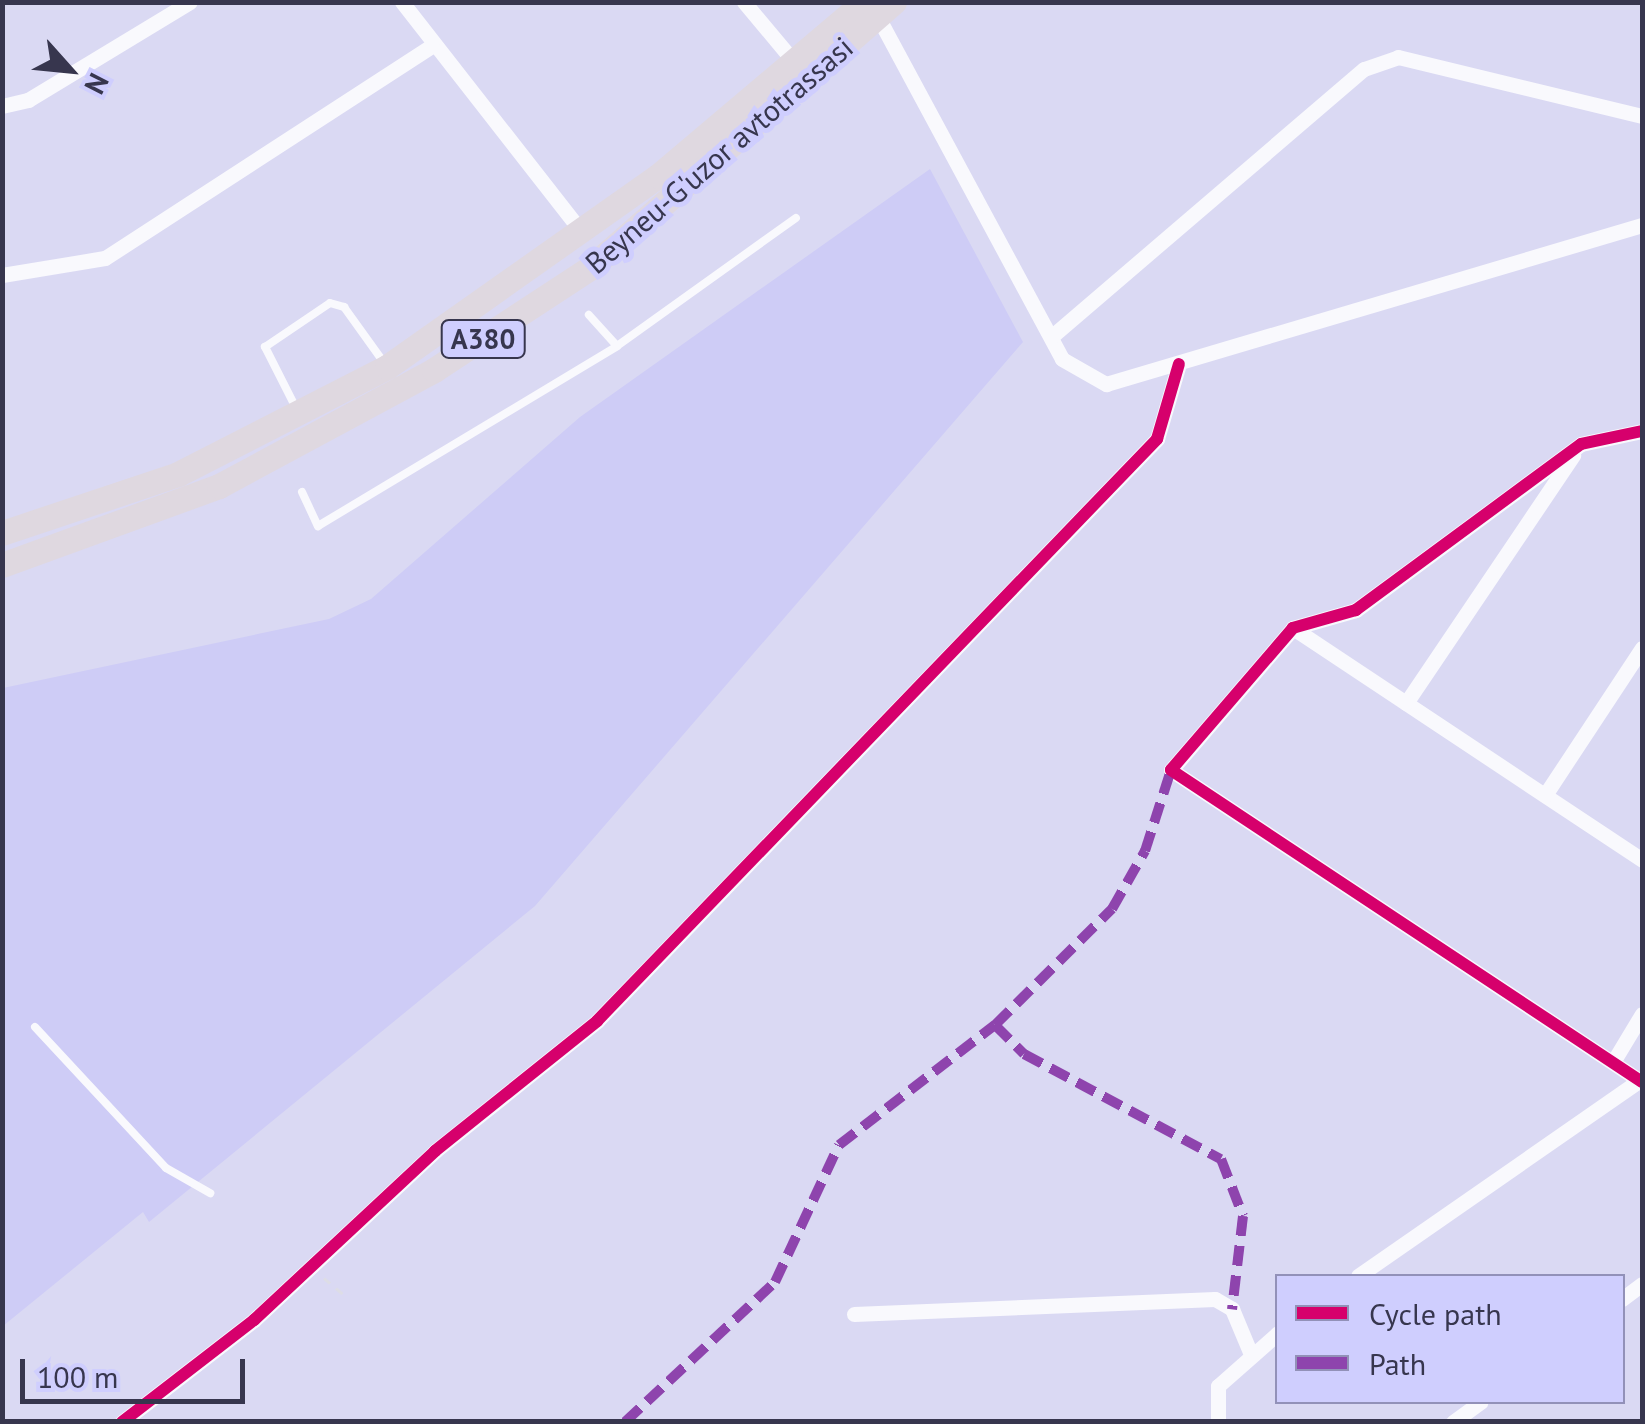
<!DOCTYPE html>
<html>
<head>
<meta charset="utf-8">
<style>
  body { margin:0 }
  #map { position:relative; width:1645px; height:1424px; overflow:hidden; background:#dad9f3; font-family:"PT Sans",sans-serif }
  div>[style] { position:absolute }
  .built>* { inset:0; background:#ceccf6 }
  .path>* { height:2.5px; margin-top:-1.25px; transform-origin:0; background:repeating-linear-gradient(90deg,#dddde6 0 8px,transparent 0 16px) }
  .service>* { height:8px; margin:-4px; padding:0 4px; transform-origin:4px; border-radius:4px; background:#f9f9fd }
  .minor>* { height:15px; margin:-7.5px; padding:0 7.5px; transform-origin:7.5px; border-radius:7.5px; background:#f9f9fd }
  .trunk>* { height:25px; margin:-12.5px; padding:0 12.5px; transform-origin:12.5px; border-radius:12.5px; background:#dfd8e0 }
  .quiet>* { height:10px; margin-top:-5px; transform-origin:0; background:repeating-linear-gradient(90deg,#8e44ad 0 20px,transparent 0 30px) }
  .cycleway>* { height:12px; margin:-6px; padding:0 6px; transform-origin:6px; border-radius:6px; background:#d6006c }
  span { translate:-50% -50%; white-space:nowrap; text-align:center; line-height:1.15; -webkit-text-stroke:10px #cfcefe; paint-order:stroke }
  .shield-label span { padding:2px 8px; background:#cfcefe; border:2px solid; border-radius:8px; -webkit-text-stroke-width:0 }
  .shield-label { font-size:28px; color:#37364e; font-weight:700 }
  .street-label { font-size:30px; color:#37364e }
  .frame { position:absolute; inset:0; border:5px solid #37364e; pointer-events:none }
  .legend { position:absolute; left:1275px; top:1274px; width:350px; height:130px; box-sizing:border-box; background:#cfcefe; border:2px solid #9291b8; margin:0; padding:12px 18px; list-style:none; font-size:30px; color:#37364e }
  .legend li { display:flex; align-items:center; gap:20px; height:50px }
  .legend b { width:50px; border:2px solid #9291b8 }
  .north { position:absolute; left:20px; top:20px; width:100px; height:100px; -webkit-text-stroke:8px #cfcefe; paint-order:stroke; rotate:117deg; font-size:28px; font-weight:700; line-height:40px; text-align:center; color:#37364e }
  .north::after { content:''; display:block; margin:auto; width:35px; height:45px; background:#37364e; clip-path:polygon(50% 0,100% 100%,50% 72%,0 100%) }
  .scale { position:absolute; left:20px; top:1359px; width:225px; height:45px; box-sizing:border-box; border:5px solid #37364e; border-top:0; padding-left:12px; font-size:30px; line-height:35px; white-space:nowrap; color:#37364e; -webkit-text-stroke:8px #cfcefe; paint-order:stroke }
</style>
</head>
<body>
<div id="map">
  <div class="built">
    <div style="clip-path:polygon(930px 169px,1023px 342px,535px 906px,149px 1222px,143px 1212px,3px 1326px,3px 688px,329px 619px,371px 599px,580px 417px)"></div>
  </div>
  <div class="path">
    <div style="left:324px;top:1278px;width:26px;rotate:40deg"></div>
  </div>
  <div class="service">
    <div style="left:617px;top:346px;width:220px;rotate:-35.6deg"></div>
    <div style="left:297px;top:410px;width:71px;rotate:-116.9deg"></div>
    <div style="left:265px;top:347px;width:78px;rotate:-34.1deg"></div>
    <div style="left:330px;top:303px;width:15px;rotate:16deg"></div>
    <div style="left:344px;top:307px;width:70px;rotate:54.3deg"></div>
    <div style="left:302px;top:492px;width:38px;rotate:65deg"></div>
    <div style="left:318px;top:526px;width:349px;rotate:-31deg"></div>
    <div style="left:617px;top:346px;width:42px;rotate:-132.1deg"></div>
    <div style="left:35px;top:1027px;width:192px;rotate:47.1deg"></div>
    <div style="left:166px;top:1168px;width:51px;rotate:29.6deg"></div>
  </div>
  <div class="minor">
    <div style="left:402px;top:2px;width:294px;rotate:52deg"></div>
    <div style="left:744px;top:2px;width:80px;rotate:50.1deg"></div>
    <div style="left:878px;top:17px;width:388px;rotate:61.7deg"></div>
    <div style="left:1062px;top:359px;width:51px;rotate:29.6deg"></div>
    <div style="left:1106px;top:384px;width:559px;rotate:-16.52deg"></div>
    <div style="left:2px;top:106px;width:27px;rotate:-13deg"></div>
    <div style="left:28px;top:100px;width:189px;rotate:-31.2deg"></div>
    <div style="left:2px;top:275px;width:104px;rotate:-9.4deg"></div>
    <div style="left:105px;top:258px;width:390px;rotate:-33deg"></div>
    <div style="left:1051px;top:337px;width:412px;rotate:-40.6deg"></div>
    <div style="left:1364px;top:69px;width:36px;rotate:-19deg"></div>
    <div style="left:1398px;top:57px;width:251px;rotate:13.6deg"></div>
    <div style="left:1642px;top:431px;width:62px;rotate:168deg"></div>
    <div style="left:1581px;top:444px;width:280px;rotate:143.6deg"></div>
    <div style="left:1356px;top:610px;width:66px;rotate:164.1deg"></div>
    <div style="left:1293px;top:628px;width:187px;rotate:130.7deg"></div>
    <div style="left:1171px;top:770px;width:565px;rotate:33.52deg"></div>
    <div style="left:1293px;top:628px;width:419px;rotate:33.6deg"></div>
    <div style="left:1406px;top:703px;width:299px;rotate:-56deg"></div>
    <div style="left:1545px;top:795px;width:176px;rotate:-56.6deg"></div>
    <div style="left:1613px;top:1062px;width:56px;rotate:-58.9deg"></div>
    <div style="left:1358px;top:1276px;width:343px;rotate:-34.8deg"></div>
    <div style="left:1622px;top:1299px;width:25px;rotate:-37deg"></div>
    <div style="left:854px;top:1314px;width:361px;rotate:-2.4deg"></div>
    <div style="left:1215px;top:1299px;width:20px;rotate:30deg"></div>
    <div style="left:1232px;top:1309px;width:47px;rotate:67.3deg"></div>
    <div style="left:122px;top:1422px;width:167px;rotate:-37.7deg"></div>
    <div style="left:254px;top:1320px;width:248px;rotate:-43deg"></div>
    <div style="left:435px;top:1151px;width:208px;rotate:-38.7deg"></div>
    <div style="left:597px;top:1021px;width:808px;rotate:-46.1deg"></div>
    <div style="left:1157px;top:439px;width:78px;rotate:-73.7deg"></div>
    <div style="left:1218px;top:1422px;width:36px;rotate:-90deg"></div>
    <div style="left:1218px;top:1386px;width:80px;rotate:-41.5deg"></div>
    <div style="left:1453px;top:1422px;width:34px;rotate:-36deg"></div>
  </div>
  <div class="trunk">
    <div style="left:2px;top:533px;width:186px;rotate:-18.5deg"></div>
    <div style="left:178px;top:474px;width:235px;rotate:-27.1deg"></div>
    <div style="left:387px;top:367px;width:332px;rotate:-35.2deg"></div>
    <div style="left:658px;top:176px;width:270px;rotate:-40.2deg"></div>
    <div style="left:2px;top:565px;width:231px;rotate:-20deg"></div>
    <div style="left:219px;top:486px;width:244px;rotate:-28.3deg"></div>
    <div style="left:434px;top:370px;width:186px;rotate:-33.2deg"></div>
    <div style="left:590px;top:268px;width:404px;rotate:-41.2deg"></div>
  </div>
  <div class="quiet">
    <div style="left:995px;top:1025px;width:41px;rotate:45deg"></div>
    <div style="left:1024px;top:1054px;width:223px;rotate:28.1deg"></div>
    <div style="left:1221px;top:1159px;width:61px;rotate:68.9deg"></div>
    <div style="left:1243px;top:1216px;width:94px;rotate:96.7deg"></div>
    <div style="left:625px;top:1422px;width:205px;rotate:-43deg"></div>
    <div style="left:775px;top:1282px;width:151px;rotate:-65deg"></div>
    <div style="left:839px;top:1145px;width:197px;rotate:-37.6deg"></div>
    <div style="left:995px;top:1025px;width:165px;rotate:-44.8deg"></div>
    <div style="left:1112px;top:909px;width:67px;rotate:-60.4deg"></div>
    <div style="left:1145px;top:851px;width:85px;rotate:-72.2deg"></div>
  </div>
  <div class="cycleway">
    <div style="left:1642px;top:431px;width:62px;rotate:168deg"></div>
    <div style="left:1581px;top:444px;width:280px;rotate:143.6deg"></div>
    <div style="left:1356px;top:610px;width:66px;rotate:164.1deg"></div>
    <div style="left:1293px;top:628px;width:187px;rotate:130.7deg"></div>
    <div style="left:1171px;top:770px;width:565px;rotate:33.52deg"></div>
    <div style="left:122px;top:1422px;width:167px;rotate:-37.7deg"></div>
    <div style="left:254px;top:1320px;width:248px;rotate:-43deg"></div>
    <div style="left:435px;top:1151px;width:208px;rotate:-38.7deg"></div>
    <div style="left:597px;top:1021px;width:808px;rotate:-46.1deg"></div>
    <div style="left:1157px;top:439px;width:78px;rotate:-73.7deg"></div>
  </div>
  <div class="shield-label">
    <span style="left:483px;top:339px">A380</span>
  </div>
  <div class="street-label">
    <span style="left:719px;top:155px;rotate:-41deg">Beyneu-G'uzor avtotrassasi</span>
  </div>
  <div class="frame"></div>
  <ul class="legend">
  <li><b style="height:12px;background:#d6006c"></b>Cycle path</li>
  <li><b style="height:12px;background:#8e44ad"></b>Path</li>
  </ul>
  <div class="north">N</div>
  <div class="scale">100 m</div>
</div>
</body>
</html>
